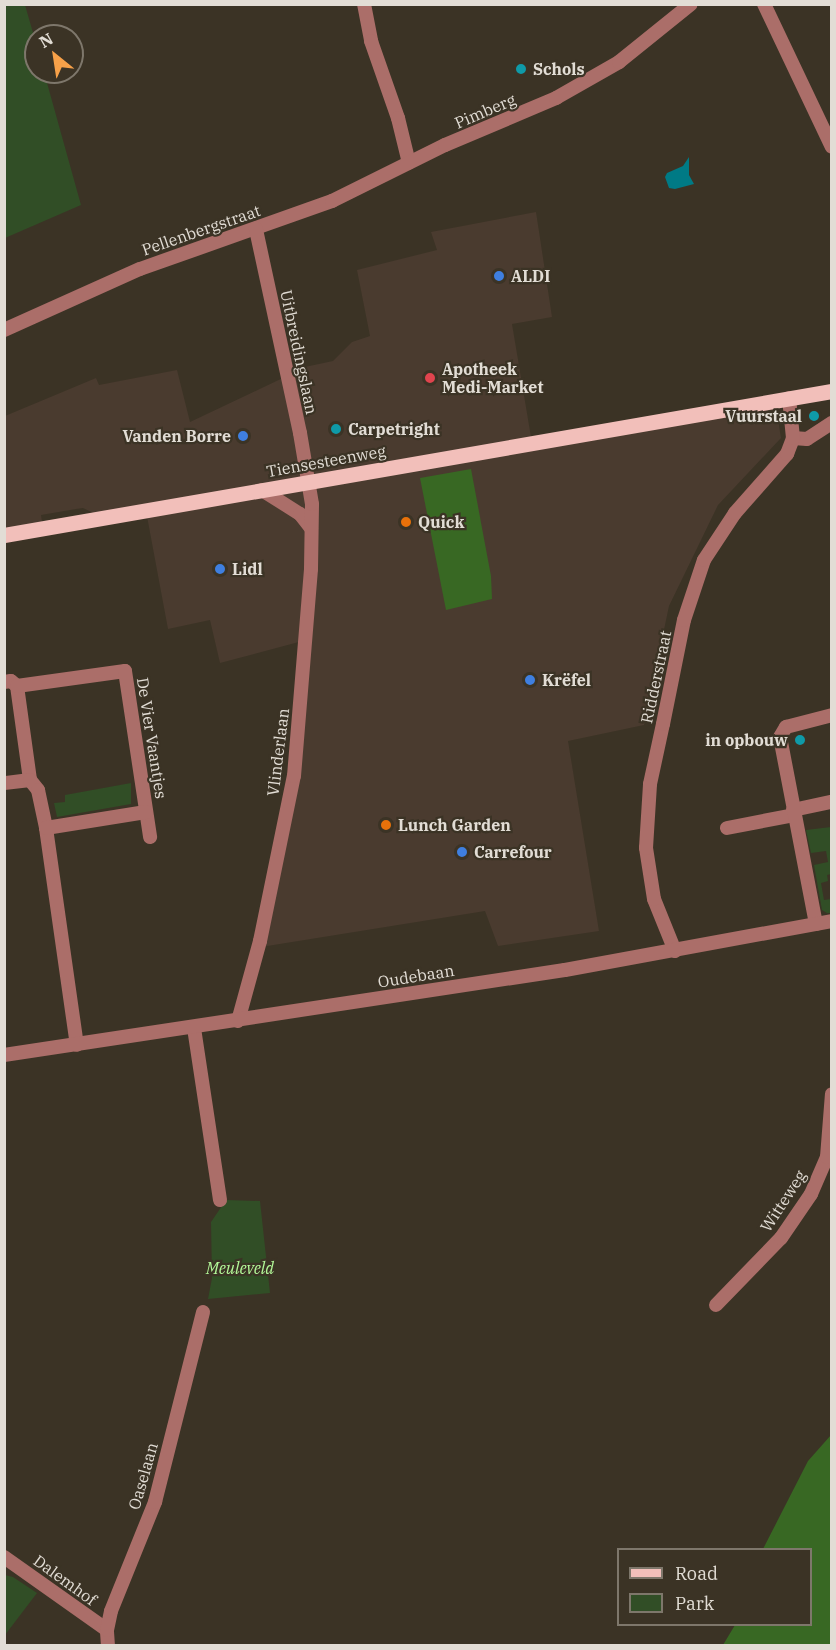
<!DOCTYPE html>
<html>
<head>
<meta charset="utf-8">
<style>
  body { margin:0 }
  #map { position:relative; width:836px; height:1650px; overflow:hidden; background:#3b3325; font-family:"IBM Plex Serif",serif }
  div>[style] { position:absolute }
  .commercial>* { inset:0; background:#4a3b2f }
  .green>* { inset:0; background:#314e26 }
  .forest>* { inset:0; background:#386823 }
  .water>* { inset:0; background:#007a85 }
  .minor>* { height:14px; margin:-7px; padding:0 7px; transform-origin:7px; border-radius:7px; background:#ab6e69 }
  .major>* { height:15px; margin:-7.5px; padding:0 7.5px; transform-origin:7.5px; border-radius:7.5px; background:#f2bfba }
  .dots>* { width:16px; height:16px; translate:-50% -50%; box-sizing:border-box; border:3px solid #3b3325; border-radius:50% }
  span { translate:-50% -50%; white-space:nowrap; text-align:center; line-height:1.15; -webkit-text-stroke:4.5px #3b3325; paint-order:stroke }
  .poi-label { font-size:16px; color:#e2ddd5; font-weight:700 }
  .left { translate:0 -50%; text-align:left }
  .right { translate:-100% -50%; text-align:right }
  .street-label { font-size:16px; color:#e2ddd5 }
  .park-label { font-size:16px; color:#b3f999; font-style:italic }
  .frame { position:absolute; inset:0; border:6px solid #e2ddd5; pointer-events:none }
  .legend { position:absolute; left:617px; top:1548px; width:195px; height:78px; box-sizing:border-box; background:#3b3325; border:2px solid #7e776b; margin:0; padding:8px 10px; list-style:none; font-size:18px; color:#e2ddd5 }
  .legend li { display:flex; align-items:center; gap:12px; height:30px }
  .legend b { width:30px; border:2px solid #7e776b }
  .north { position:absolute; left:24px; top:24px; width:60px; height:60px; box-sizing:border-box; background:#3b3325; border:2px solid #7e776b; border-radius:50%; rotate:330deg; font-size:16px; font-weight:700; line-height:24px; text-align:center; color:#e2ddd5 }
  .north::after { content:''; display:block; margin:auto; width:21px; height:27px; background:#f7a149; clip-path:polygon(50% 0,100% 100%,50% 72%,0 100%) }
</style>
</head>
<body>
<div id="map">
  <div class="commercial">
    <div style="clip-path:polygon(536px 212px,552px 317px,512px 324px,532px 443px,775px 401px,781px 438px,718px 505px,669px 606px,644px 725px,568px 741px,599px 931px,498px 946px,485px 911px,261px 947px,310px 639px,220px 663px,210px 620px,168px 629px,146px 511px,104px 518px,83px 508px,76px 509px,41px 515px,43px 528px,5px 535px,5px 416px,96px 378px,99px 385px,177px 370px,190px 422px,287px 376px,286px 371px,333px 361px,352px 342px,370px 336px,357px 270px,437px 250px,431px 232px)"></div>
  </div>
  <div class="green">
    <div style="clip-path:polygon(5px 4px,25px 5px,36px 43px,36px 72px,44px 72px,81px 205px,5px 238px)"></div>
    <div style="clip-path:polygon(131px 783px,131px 804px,57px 817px,54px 803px,65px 802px,65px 795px)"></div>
    <div style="clip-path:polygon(831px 827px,831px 874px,827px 875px,828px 881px,821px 883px,824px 900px,831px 899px,831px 913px,827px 913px,822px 910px,814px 865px,828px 862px,826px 851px,811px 853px,806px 830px)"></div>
    <div style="clip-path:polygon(226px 1200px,260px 1201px,270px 1293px,208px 1299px,212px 1278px,211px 1222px)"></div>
    <div style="clip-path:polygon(5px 1575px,13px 1577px,37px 1593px,5px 1635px)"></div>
  </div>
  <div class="forest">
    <div style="clip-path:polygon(471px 469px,491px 576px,492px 599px,446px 610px,420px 478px)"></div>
    <div style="clip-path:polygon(831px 1435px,831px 1645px,723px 1645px,735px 1625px,810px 1624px,810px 1550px,763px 1549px,808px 1461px)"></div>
  </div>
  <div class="water">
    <div style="clip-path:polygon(689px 157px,689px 175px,694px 184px,675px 189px,669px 188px,665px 177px,667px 173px,683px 166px)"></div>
  </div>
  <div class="minor">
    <div style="left:364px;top:4px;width:38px;rotate:79deg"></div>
    <div style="left:371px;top:41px;width:82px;rotate:70.7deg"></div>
    <div style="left:398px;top:118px;width:46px;rotate:76.3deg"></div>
    <div style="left:764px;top:4px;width:158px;rotate:64.6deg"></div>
    <div style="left:4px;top:330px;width:149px;rotate:-24.2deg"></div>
    <div style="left:140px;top:269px;width:204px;rotate:-19.5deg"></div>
    <div style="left:332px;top:201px;width:126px;rotate:-26.4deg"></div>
    <div style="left:445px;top:145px;width:121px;rotate:-22.9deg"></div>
    <div style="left:556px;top:98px;width:73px;rotate:-29.7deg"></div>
    <div style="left:619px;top:62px;width:92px;rotate:-38.9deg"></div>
    <div style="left:793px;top:438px;width:14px;rotate:4deg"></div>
    <div style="left:807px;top:439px;width:30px;rotate:-33deg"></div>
    <div style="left:262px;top:490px;width:45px;rotate:32.3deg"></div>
    <div style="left:300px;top:514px;width:18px;rotate:52deg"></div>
    <div style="left:4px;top:682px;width:7px;rotate:-8deg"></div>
    <div style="left:11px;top:681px;width:8px;rotate:40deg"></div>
    <div style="left:17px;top:686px;width:95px;rotate:82.1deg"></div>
    <div style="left:30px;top:780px;width:26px;rotate:173deg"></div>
    <div style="left:17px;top:686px;width:109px;rotate:-7.9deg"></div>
    <div style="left:125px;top:671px;width:168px;rotate:81.4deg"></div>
    <div style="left:30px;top:780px;width:13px;rotate:51deg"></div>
    <div style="left:38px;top:790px;width:39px;rotate:78deg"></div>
    <div style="left:46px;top:828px;width:219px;rotate:81.9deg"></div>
    <div style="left:793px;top:810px;width:40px;rotate:-12deg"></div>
    <div style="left:46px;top:828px;width:101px;rotate:-9.1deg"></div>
    <div style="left:727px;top:828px;width:68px;rotate:-11deg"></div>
    <div style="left:816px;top:924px;width:190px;rotate:-100.9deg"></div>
    <div style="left:780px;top:737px;width:12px;rotate:-59deg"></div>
    <div style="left:786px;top:727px;width:48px;rotate:-14.6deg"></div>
    <div style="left:675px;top:951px;width:56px;rotate:-112deg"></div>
    <div style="left:654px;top:899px;width:52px;rotate:-98.9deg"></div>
    <div style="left:646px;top:848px;width:64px;rotate:-86.4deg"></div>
    <div style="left:650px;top:784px;width:61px;rotate:-77.8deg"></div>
    <div style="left:663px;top:724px;width:106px;rotate:-78.6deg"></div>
    <div style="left:684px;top:620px;width:63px;rotate:-71.6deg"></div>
    <div style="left:704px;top:560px;width:56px;rotate:-56.6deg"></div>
    <div style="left:735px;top:513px;width:79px;rotate:-48.6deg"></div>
    <div style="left:787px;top:454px;width:17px;rotate:-69deg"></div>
    <div style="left:793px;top:438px;width:40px;rotate:-95.7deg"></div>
    <div style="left:238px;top:1021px;width:83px;rotate:-74.6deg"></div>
    <div style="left:260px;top:941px;width:168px;rotate:-78.4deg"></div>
    <div style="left:294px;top:776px;width:208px;rotate:-85.3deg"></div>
    <div style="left:311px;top:569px;width:65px;rotate:-89.1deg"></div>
    <div style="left:312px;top:504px;width:72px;rotate:-99.6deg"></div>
    <div style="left:300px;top:433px;width:209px;rotate:-102.2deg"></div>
    <div style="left:194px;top:1028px;width:174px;rotate:81.4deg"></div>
    <div style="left:4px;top:1055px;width:567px;rotate:-8.62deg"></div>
    <div style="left:565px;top:970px;width:271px;rotate:-10.4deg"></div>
    <div style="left:716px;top:1305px;width:93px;rotate:-45.9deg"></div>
    <div style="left:781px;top:1238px;width:53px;rotate:-55.7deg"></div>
    <div style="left:811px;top:1194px;width:40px;rotate:-66.6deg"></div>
    <div style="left:827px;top:1157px;width:63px;rotate:-85.5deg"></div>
    <div style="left:4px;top:1557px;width:126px;rotate:35.3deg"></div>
    <div style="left:108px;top:1646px;width:16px;rotate:-94deg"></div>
    <div style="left:107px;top:1630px;width:19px;rotate:-78deg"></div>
    <div style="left:111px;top:1611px;width:118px;rotate:-68deg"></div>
    <div style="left:155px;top:1502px;width:196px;rotate:-75.8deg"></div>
  </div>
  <div class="major">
    <div style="left:4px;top:535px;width:840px;rotate:-9.87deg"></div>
  </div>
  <div class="dots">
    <div style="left:521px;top:69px;background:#0f9aa8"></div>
    <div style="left:499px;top:276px;background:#3f7fe0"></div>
    <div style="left:430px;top:378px;background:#e0444e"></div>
    <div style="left:814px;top:416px;background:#0f9aa8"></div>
    <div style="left:336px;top:429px;background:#0f9aa8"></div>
    <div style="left:243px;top:436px;background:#3f7fe0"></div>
    <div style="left:406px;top:522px;background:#e8710a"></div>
    <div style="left:220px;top:569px;background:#3f7fe0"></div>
    <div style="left:530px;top:680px;background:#3f7fe0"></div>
    <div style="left:800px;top:740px;background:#0f9aa8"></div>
    <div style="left:386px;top:825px;background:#e8710a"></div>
    <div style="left:462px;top:852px;background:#3f7fe0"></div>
  </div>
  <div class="poi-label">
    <span class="left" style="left:533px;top:69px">Schols</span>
    <span class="left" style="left:511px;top:276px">ALDI</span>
    <span class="left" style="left:442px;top:378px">Apotheek<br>Medi-Market</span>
    <span class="right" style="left:802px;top:416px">Vuurstaal</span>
    <span class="left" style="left:348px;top:429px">Carpetright</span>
    <span class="right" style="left:231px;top:436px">Vanden Borre</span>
    <span class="left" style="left:418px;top:522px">Quick</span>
    <span class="left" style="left:232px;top:569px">Lidl</span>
    <span class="left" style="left:542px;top:680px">Krëfel</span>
    <span class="right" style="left:788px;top:740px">in opbouw</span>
    <span class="left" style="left:398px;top:825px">Lunch Garden</span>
    <span class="left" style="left:474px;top:852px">Carrefour</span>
  </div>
  <div class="street-label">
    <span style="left:485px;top:111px;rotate:-23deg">Pimberg</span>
    <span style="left:201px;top:230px;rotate:-19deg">Pellenbergstraat</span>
    <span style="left:299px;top:352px;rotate:78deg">Uitbreidingslaan</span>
    <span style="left:326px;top:461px;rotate:-10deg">Tiensesteenweg</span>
    <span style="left:656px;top:677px;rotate:-78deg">Ridderstraat</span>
    <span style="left:152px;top:738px;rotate:81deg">De Vier Vaantjes</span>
    <span style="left:278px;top:752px;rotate:-83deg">Vlinderlaan</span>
    <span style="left:416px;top:976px;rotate:-9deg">Oudebaan</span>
    <span style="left:783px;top:1201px;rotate:-57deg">Witteweg</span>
    <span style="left:143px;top:1476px;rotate:-74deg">Oaselaan</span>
    <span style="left:65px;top:1580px;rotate:36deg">Dalemhof</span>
  </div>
  <div class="park-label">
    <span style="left:240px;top:1268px">Meuleveld</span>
  </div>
  <div class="frame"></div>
  <ul class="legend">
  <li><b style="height:8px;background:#f2bfba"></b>Road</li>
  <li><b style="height:16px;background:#314e26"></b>Park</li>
  </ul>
  <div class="north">N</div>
</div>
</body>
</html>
